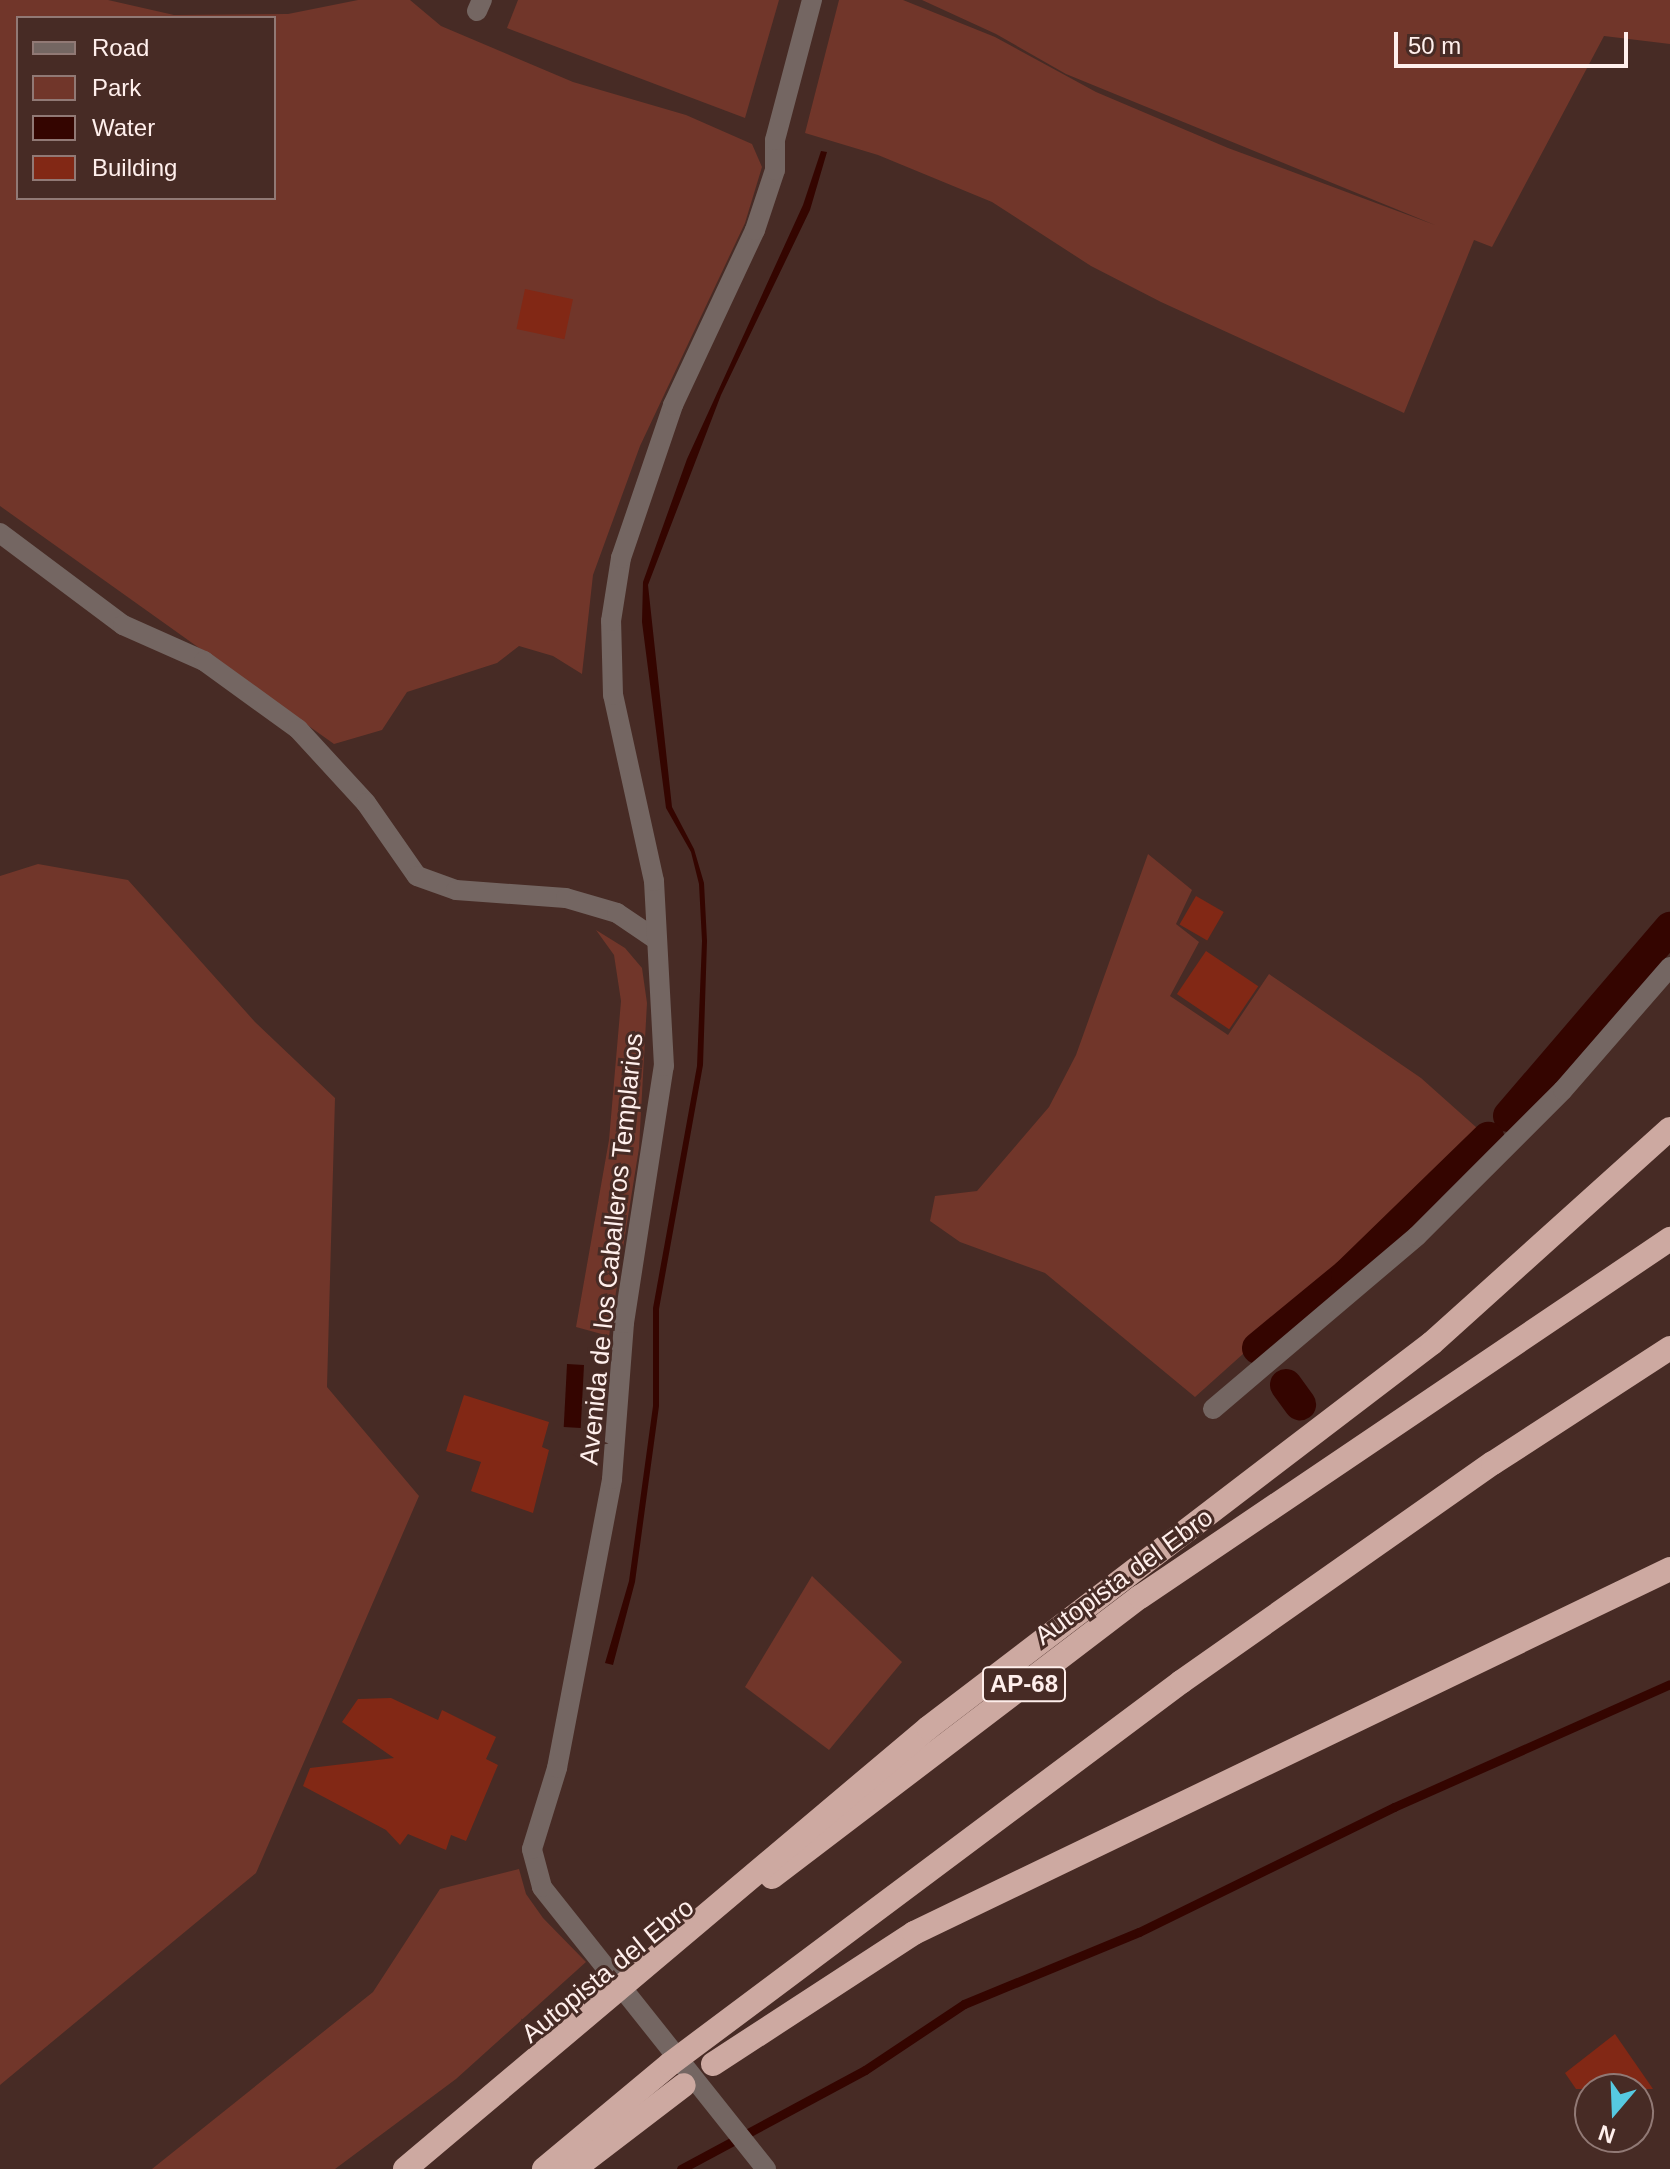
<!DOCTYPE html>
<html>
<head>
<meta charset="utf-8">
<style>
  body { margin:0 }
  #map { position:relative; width:1670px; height:2169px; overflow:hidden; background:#472b25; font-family:Arial,sans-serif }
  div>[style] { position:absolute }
  .green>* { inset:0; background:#71362a }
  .water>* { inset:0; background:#340500; transform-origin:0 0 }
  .stream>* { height:9px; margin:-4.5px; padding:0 4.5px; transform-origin:4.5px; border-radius:4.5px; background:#340500 }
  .canal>* { height:32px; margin:-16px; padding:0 16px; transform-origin:16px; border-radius:16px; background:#340500 }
  .building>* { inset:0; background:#822815; transform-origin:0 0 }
  .minor>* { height:20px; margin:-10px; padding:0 10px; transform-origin:10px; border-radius:10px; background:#746662 }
  .motorway>* { height:24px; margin:-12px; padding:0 12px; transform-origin:12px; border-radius:12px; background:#cda9a1 }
  span { translate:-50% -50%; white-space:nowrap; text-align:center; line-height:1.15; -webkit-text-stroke:6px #472b25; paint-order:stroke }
  .shield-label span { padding:2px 6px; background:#472b25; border:2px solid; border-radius:6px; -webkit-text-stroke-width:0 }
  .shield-label { font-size:24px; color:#ffefec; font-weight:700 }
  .street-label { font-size:26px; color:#ffefec }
  .legend { position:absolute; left:16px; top:16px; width:260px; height:184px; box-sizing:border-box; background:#472b25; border:2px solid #917975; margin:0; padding:10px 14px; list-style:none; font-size:24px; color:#ffefec }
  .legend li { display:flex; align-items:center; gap:16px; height:40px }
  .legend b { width:40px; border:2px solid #917975 }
  .north { position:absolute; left:1574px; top:2073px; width:80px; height:80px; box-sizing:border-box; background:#472b25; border:2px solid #917975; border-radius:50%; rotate:199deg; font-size:22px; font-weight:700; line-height:32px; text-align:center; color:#ffefec }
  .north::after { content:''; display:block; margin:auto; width:28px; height:36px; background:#56c9e1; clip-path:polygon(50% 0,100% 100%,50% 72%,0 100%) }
  .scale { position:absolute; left:1394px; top:32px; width:234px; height:36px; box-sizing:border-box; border:4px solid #ffefec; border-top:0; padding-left:10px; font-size:24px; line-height:28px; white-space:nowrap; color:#ffefec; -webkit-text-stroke:6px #472b25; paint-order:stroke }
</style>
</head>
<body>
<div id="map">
  <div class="green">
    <div style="clip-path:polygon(evenodd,0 0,108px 0,174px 15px,288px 14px,358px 0,410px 0,441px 26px,573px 82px,686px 115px,752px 144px,762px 167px,745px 223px,640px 446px,593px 575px,582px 674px,553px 656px,519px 646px,497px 663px,407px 692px,382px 730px,334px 744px,0 506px,0 0,18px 18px,274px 18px,274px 198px,18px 198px,18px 18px)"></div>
    <div style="clip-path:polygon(518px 0,779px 0,745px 118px,507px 28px)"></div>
    <div style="clip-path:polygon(839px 0,903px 0,995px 37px,1096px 92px,1228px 148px,1435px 225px,1066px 74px,996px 34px,922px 0,1670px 0,1670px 44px,1604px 36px,1492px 247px,1474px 240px,1404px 413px,1161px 302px,1091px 266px,992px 202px,878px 155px,805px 133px)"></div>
    <div style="clip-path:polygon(1148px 854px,1192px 890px,1176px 924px,1199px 942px,1170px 996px,1228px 1035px,1269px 974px,1421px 1078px,1486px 1136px,1195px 1397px,1045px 1273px,960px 1242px,930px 1221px,935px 1196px,977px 1191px,1049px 1107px,1076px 1055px)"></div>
    <div style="clip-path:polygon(38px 864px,128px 880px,255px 1022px,335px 1098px,327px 1387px,419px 1496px,256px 1873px,0 2085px,0 876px)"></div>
    <div style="clip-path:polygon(596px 930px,625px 948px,642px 968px,647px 1003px,639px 1148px,609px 1336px,576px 1327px,609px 1140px,621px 1001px,614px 955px)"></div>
    <div style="clip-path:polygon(812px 1576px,902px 1662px,829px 1750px,745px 1687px)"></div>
    <div style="clip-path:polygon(519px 1869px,526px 1894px,543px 1918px,586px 1962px,456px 2079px,335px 2169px,152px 2169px,373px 1992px,440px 1889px)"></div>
  </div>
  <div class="water">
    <div style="clip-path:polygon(821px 151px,827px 152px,810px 210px,721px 395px,648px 585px,672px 807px,694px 849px,704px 883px,707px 941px,703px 1065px,659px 1309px,659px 1406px,635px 1582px,613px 1665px,605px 1663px,629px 1581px,653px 1406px,653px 1308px,697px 1066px,702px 941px,699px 884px,691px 852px,666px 808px,642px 622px,643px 582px,687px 459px,803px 205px)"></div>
    <div style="left:584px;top:1365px;width:63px;height:17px;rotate:93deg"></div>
  </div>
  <div class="stream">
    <div style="left:681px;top:2169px;width:209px;rotate:-28.3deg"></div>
    <div style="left:865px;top:2070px;width:119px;rotate:-33.7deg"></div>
    <div style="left:964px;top:2004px;width:189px;rotate:-22.4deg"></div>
    <div style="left:1139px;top:1932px;width:284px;rotate:-26.1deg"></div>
    <div style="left:1394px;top:1807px;width:302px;rotate:-24deg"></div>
  </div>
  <div class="canal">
    <div style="left:1509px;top:1116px;width:248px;rotate:-49.4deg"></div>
    <div style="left:1258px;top:1348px;width:115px;rotate:-39.4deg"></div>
    <div style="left:1347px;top:1275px;width:197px;rotate:-44.2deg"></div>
    <div style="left:1286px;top:1385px;width:24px;rotate:54deg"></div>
  </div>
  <div class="building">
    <div style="left:525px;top:289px;width:49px;height:41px;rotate:12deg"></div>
    <div style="left:1196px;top:896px;width:32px;height:33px;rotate:30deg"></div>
    <div style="left:1206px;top:951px;width:63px;height:52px;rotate:34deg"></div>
    <div style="clip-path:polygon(464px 1395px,549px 1422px,542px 1447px,549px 1450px,533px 1513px,471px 1491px,481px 1462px,446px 1451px)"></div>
    <div style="clip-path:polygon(391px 1698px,438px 1720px,442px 1710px,496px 1737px,486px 1759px,498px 1765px,466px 1841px,451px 1835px,446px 1850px,408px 1834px,400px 1845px,386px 1830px,303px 1786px,310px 1768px,394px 1758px,342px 1722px,358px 1699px)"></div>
    <div style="clip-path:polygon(1615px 2034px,1653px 2089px,1576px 2089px,1565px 2073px)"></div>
  </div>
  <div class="minor">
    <div style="left:477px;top:11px;width:12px;rotate:-66deg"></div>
    <div style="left:0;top:533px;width:154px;rotate:36.8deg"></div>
    <div style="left:123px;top:625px;width:89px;rotate:24deg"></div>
    <div style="left:204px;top:661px;width:116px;rotate:35.9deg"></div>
    <div style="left:298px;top:729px;width:100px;rotate:47.4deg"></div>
    <div style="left:366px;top:803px;width:89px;rotate:55.1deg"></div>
    <div style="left:417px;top:876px;width:41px;rotate:19.7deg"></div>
    <div style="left:456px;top:890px;width:110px;rotate:4.2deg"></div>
    <div style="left:566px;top:898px;width:53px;rotate:16.4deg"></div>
    <div style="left:617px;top:913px;width:48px;rotate:34deg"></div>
    <div style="left:1213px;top:1409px;width:267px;rotate:-40.3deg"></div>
    <div style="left:1417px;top:1236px;width:206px;rotate:-45deg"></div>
    <div style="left:1563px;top:1090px;width:163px;rotate:-49deg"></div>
    <div style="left:766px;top:2169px;width:360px;rotate:-128.5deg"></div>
    <div style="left:542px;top:1887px;width:39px;rotate:-105deg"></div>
    <div style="left:532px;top:1849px;width:85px;rotate:-72.8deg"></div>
    <div style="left:557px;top:1768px;width:294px;rotate:-79.2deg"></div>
    <div style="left:612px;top:1479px;width:156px;rotate:-85.6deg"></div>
    <div style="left:624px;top:1323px;width:260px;rotate:-81.2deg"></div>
    <div style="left:664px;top:1066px;width:185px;rotate:-93.1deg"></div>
    <div style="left:654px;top:881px;width:190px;rotate:-102.4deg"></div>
    <div style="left:613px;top:695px;width:74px;rotate:-91.5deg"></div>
    <div style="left:611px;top:621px;width:64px;rotate:-81deg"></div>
    <div style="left:621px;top:558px;width:162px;rotate:-71.2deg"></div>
    <div style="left:673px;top:405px;width:193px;rotate:-64.9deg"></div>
    <div style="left:755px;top:230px;width:63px;rotate:-71.6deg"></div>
    <div style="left:775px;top:170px;width:30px;rotate:-90deg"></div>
    <div style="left:775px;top:140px;width:145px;rotate:-75.2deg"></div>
  </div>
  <div class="motorway">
    <div style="left:772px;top:1877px;width:462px;rotate:-37.3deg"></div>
    <div style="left:1140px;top:1597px;width:640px;rotate:-34.04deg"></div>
    <div style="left:713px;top:2064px;width:240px;rotate:-33.1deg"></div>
    <div style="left:914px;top:1933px;width:839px;rotate:-25.71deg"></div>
    <div style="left:405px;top:2169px;width:684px;rotate:-40.14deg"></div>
    <div style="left:928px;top:1728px;width:634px;rotate:-37.38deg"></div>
    <div style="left:1432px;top:1343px;width:320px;rotate:-42deg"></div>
    <div style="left:544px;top:2169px;width:164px;rotate:-39.8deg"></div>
    <div style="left:670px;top:2064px;width:638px;rotate:-36.78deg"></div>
    <div style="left:1181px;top:1682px;width:381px;rotate:-35.1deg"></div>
    <div style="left:1493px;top:1463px;width:211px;rotate:-33deg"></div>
    <div style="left:574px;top:2169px;width:138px;rotate:-37.4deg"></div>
  </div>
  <div class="shield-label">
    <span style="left:1024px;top:1684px">AP-68</span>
  </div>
  <div class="street-label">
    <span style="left:612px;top:1249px;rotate:-84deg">Avenida de los Caballeros Templarios</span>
    <span style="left:1124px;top:1577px;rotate:-36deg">Autopista del Ebro</span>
    <span style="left:608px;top:1971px;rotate:-39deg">Autopista del Ebro</span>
  </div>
  <ul class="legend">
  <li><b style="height:10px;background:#746662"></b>Road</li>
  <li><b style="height:22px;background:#71362a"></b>Park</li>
  <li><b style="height:22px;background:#340500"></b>Water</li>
  <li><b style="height:22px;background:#822815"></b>Building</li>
  </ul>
  <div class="north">N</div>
  <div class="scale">50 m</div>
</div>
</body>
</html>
